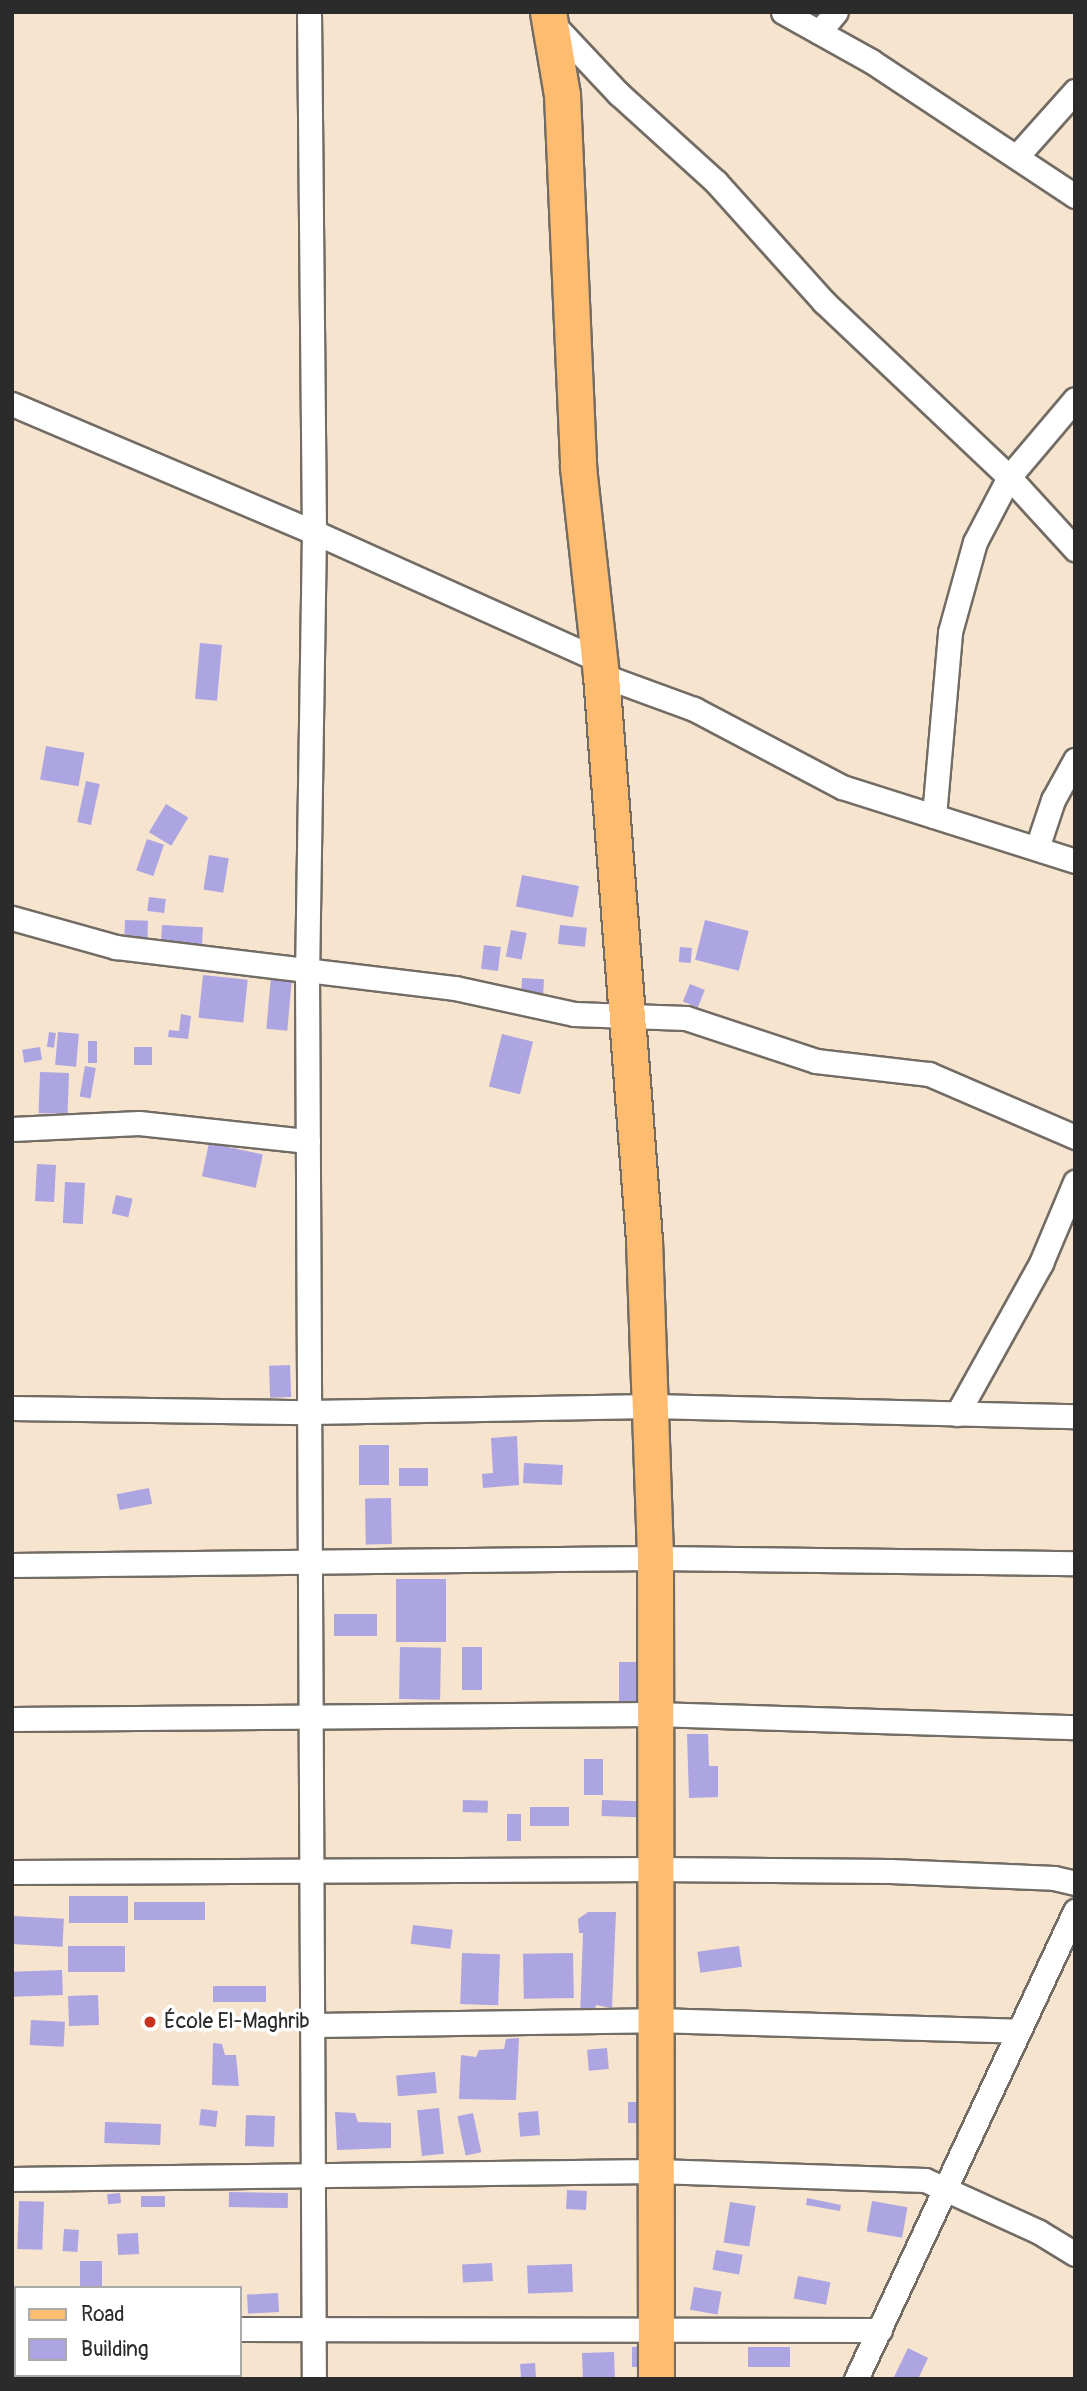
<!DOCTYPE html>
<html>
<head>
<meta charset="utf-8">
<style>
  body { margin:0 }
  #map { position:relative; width:1087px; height:2391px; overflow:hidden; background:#f6e4ce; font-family:Pangolin,sans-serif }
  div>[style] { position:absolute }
  .building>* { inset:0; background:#ada4e2; transform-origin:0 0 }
  .roads { filter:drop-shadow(2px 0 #726c64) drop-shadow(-2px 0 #726c64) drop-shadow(0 2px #726c64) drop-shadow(0 -2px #726c64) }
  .minor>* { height:23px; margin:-11.5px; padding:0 11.5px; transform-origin:11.5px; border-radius:11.5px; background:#fff }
  .primary>* { height:35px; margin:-17.5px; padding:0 17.5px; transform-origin:17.5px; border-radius:17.5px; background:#febc70 }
  .dots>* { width:19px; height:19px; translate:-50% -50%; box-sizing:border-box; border:4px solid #fff; border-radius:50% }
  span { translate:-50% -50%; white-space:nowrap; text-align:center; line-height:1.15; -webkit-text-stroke:7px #fff; paint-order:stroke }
  .poi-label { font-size:21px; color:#2b2b2b }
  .left { translate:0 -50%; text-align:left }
  .frame { position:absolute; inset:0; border:14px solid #2b2b2b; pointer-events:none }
  .legend { position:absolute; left:14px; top:2286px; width:228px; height:91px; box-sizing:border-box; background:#fff; border:2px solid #aaa; margin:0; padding:9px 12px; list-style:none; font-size:21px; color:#2b2b2b }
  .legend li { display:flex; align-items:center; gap:14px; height:35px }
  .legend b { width:35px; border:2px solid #aaa }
</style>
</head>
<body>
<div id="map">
  <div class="building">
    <div style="left:200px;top:643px;width:22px;height:56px;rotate:5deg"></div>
    <div style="left:46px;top:746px;width:39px;height:34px;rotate:10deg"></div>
    <div style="left:86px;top:781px;width:14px;height:42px;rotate:12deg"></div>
    <div style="left:166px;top:804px;width:26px;height:33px;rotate:31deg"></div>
    <div style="left:147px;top:839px;width:18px;height:33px;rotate:19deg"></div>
    <div style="left:209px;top:855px;width:20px;height:35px;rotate:9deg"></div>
    <div style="left:522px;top:875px;width:58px;height:32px;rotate:11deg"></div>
    <div style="left:149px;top:897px;width:17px;height:14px;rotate:7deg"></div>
    <div style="left:125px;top:920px;width:23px;height:19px;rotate:2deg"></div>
    <div style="left:705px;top:920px;width:45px;height:41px;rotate:14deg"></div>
    <div style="left:162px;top:925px;width:41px;height:20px;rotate:3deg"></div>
    <div style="left:560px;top:925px;width:27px;height:19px;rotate:6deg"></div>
    <div style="left:511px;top:930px;width:16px;height:27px;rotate:11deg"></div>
    <div style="left:484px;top:945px;width:17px;height:24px;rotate:7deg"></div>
    <div style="left:680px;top:947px;width:12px;height:15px;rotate:5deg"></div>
    <div style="left:203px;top:975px;width:45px;height:43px;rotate:6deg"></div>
    <div style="left:271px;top:976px;width:21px;height:53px;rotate:5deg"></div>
    <div style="left:522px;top:978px;width:22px;height:21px;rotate:3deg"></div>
    <div style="left:690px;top:984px;width:16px;height:19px;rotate:22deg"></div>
    <div style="clip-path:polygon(181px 1014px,191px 1016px,188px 1039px,168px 1037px,169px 1030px,179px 1031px)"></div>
    <div style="left:49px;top:1032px;width:7px;height:15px;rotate:8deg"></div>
    <div style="left:58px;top:1032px;width:21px;height:33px;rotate:5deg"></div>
    <div style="left:502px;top:1034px;width:32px;height:54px;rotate:14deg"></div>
    <div style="left:88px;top:1041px;width:9px;height:22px"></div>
    <div style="left:40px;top:1047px;width:13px;height:18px;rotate:81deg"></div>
    <div style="left:134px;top:1047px;width:18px;height:18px"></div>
    <div style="left:85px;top:1066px;width:11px;height:31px;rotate:10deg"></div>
    <div style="left:40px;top:1072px;width:29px;height:41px;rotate:2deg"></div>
    <div style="left:209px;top:1143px;width:55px;height:34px;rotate:12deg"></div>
    <div style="left:37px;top:1164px;width:19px;height:37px;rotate:3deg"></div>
    <div style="left:65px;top:1182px;width:20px;height:41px;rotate:3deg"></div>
    <div style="left:116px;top:1195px;width:17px;height:19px;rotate:13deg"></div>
    <div style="left:290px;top:1365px;width:32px;height:21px;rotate:88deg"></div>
    <div style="clip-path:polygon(517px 1436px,519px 1485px,483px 1488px,482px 1474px,493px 1473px,491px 1438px)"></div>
    <div style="left:389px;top:1445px;width:40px;height:30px;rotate:90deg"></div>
    <div style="left:524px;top:1463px;width:39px;height:20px;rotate:3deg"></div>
    <div style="left:399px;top:1468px;width:29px;height:18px"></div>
    <div style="left:149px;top:1488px;width:16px;height:33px;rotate:79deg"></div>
    <div style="left:391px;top:1498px;width:46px;height:26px;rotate:89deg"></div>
    <div style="left:396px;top:1579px;width:50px;height:63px"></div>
    <div style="left:334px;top:1614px;width:43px;height:22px"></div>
    <div style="left:400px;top:1647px;width:41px;height:52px;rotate:1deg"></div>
    <div style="left:462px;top:1647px;width:20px;height:43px"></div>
    <div style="left:619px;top:1662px;width:21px;height:40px"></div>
    <div style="clip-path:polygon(687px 1734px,708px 1734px,709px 1766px,718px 1766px,718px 1797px,689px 1798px)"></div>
    <div style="left:584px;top:1759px;width:19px;height:36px"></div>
    <div style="left:463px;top:1800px;width:25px;height:12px;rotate:2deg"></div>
    <div style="left:602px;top:1800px;width:36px;height:16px;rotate:2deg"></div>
    <div style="left:530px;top:1807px;width:39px;height:19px"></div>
    <div style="left:507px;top:1814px;width:14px;height:27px"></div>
    <div style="left:69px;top:1896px;width:59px;height:27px"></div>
    <div style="left:205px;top:1902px;width:18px;height:71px;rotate:90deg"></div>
    <div style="clip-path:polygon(588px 1912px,616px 1912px,612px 2008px,596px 2005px,593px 2018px,580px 2017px,583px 1933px,579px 1933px,578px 1919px)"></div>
    <div style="left:12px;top:1916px;width:52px;height:28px;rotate:3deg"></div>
    <div style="left:413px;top:1925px;width:40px;height:19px;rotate:7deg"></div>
    <div style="left:68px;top:1946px;width:57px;height:26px"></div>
    <div style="left:739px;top:1946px;width:21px;height:42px;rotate:82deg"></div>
    <div style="left:462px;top:1953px;width:38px;height:51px;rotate:2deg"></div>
    <div style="left:573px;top:1953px;width:45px;height:50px;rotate:89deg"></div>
    <div style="left:62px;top:1970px;width:25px;height:50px;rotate:88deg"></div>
    <div style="left:213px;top:1986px;width:53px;height:16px"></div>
    <div style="left:98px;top:1995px;width:30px;height:30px;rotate:88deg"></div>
    <div style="left:31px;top:2020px;width:34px;height:25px;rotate:3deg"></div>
    <div style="clip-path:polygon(519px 2038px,516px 2100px,459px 2099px,461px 2055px,476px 2057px,479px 2050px,504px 2049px,506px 2039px)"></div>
    <div style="clip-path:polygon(213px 2043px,222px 2044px,225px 2055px,236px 2055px,239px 2086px,212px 2085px)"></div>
    <div style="left:607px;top:2048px;width:21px;height:20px;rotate:85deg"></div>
    <div style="left:435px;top:2072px;width:21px;height:39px;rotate:85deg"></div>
    <div style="left:628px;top:2102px;width:16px;height:21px"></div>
    <div style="left:439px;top:2108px;width:46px;height:22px;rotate:84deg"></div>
    <div style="left:201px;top:2109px;width:17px;height:16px;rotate:7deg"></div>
    <div style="left:538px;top:2111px;width:24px;height:20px;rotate:85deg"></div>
    <div style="clip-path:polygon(335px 2112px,355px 2113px,358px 2122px,391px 2123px,391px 2148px,337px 2150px)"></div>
    <div style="left:473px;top:2113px;width:40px;height:16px;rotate:78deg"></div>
    <div style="left:246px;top:2115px;width:29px;height:31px;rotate:2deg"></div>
    <div style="left:105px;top:2122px;width:56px;height:21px;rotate:2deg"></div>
    <div style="left:567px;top:2190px;width:20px;height:19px;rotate:3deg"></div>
    <div style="left:229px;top:2192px;width:59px;height:15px;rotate:1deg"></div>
    <div style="left:120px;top:2193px;width:10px;height:13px;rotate:84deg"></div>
    <div style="left:165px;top:2196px;width:11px;height:24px;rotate:90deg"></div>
    <div style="clip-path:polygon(807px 2198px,841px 2205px,840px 2211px,806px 2205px)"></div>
    <div style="left:19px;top:2201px;width:25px;height:48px;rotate:2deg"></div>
    <div style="left:872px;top:2201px;width:36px;height:31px;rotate:10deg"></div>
    <div style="left:730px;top:2202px;width:26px;height:41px;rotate:9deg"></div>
    <div style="left:64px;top:2229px;width:15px;height:22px;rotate:4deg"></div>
    <div style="left:138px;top:2233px;width:21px;height:21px;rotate:87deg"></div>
    <div style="left:716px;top:2250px;width:27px;height:20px;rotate:10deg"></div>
    <div style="left:80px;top:2261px;width:22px;height:27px"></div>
    <div style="left:492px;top:2263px;width:18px;height:30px;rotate:87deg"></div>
    <div style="left:572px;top:2264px;width:28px;height:45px;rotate:88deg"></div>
    <div style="left:798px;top:2276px;width:33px;height:23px;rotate:11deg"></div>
    <div style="left:694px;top:2287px;width:28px;height:23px;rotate:10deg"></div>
    <div style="left:278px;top:2293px;width:19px;height:31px;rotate:87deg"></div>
    <div style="left:632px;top:2347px;width:10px;height:20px"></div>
    <div style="left:748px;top:2347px;width:42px;height:20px"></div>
    <div style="clip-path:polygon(908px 2348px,928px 2358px,918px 2379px,893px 2379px)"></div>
    <div style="left:614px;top:2352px;width:27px;height:32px;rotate:88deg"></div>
    <div style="left:535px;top:2363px;width:16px;height:15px;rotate:86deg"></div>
    <div style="left:166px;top:2375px;width:25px;height:4px"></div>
    <div style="left:205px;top:2375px;width:20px;height:4px"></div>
  </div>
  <div class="roads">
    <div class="minor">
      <div style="left:309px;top:12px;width:520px;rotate:89.45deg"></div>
      <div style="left:314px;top:532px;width:439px;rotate:90.9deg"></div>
      <div style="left:307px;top:971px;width:1408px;rotate:89.72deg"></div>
      <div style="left:783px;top:12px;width:101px;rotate:29.1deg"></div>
      <div style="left:871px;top:61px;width:245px;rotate:33.5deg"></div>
      <div style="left:552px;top:23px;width:98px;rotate:46.7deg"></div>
      <div style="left:619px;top:94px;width:131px;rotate:42.2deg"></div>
      <div style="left:716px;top:182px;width:161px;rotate:48deg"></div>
      <div style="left:824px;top:302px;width:255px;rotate:43.4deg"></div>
      <div style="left:1009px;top:477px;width:98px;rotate:47.5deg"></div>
      <div style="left:819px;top:32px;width:26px;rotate:-50deg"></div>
      <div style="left:1017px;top:156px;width:87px;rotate:-48.3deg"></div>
      <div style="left:12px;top:404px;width:328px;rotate:23deg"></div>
      <div style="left:314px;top:532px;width:312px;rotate:24.2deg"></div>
      <div style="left:601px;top:675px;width:99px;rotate:20.1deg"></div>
      <div style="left:694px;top:709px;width:167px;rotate:27.8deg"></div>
      <div style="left:842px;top:787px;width:244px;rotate:17.6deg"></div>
      <div style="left:934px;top:816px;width:185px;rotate:-85deg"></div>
      <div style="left:950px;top:632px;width:93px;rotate:-74.5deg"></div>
      <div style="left:975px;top:542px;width:73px;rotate:-62.4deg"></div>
      <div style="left:1009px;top:477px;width:102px;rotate:-49.8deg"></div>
      <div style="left:1037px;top:848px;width:51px;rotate:-71.6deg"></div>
      <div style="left:1053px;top:800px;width:46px;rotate:-61.2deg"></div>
      <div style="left:12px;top:918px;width:108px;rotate:15.6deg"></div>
      <div style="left:116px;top:947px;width:341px;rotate:6.9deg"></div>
      <div style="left:455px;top:988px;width:122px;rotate:12.3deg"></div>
      <div style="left:574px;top:1014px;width:112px;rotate:2deg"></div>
      <div style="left:686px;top:1018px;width:137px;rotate:18.3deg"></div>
      <div style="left:816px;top:1061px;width:114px;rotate:6.6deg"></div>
      <div style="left:929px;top:1074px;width:159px;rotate:23.3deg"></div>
      <div style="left:12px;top:1129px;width:127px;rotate:-2.7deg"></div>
      <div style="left:139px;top:1123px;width:170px;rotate:6.1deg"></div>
      <div style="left:12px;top:1408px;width:296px;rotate:0.8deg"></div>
      <div style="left:308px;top:1412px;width:343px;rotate:-1deg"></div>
      <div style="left:651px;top:1406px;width:424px;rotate:1.4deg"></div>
      <div style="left:957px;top:1414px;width:173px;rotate:-60.9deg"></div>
      <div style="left:1041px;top:1263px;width:88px;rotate:-67.2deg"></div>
      <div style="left:12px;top:1565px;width:643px;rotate:-0.62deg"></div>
      <div style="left:655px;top:1558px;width:420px;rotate:0.7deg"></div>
      <div style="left:12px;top:1719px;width:642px;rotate:-0.45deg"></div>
      <div style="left:654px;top:1714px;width:421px;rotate:1.8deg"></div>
      <div style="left:12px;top:1872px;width:642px;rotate:-0.27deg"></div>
      <div style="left:654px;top:1869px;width:236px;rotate:0.5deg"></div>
      <div style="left:890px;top:1871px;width:164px;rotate:2.4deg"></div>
      <div style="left:1054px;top:1878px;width:22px;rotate:13deg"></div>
      <div style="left:314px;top:2025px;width:341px;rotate:-0.8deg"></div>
      <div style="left:655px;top:2020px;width:364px;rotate:1.7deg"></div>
      <div style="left:12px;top:2179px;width:644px;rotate:-0.71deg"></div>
      <div style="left:656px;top:2171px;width:269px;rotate:1.9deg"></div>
      <div style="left:925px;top:2180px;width:125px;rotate:24.5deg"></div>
      <div style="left:1039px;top:2232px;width:42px;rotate:31.4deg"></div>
      <div style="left:12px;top:2329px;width:4px"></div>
      <div style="left:240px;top:2329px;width:640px;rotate:0.09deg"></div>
      <div style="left:856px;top:2379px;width:517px;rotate:-64.92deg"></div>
    </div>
    <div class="primary">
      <div style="left:548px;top:12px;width:84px;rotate:80.4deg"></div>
      <div style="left:562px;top:95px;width:372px;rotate:87.5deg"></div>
      <div style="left:578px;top:467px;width:209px;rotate:83.7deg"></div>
      <div style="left:601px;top:675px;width:567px;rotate:85.65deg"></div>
      <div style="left:644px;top:1240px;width:318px;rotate:88deg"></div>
      <div style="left:655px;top:1558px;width:821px;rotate:89.93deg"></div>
    </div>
  </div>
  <div class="dots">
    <div style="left:150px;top:2022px;background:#c8321e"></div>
  </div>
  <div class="poi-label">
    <span class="left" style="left:164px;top:2022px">École El-Maghrib</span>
  </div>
  <div class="frame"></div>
  <ul class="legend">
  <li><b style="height:9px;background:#febc70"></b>Road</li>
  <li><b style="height:19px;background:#ada4e2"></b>Building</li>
  </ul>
</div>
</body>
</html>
